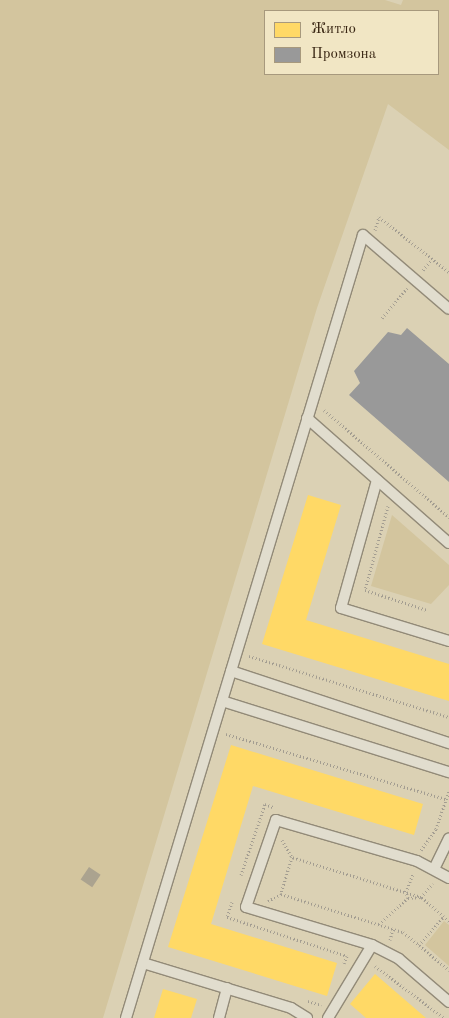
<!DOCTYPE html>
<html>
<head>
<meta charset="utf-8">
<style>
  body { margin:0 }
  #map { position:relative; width:449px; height:1018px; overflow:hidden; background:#dbd1b4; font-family:"Old Standard TT",serif }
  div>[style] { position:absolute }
  .green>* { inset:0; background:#d3c59e }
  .homes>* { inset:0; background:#ffd966 }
  .industry>* { inset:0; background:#999 }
  .building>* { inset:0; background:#aba38f; transform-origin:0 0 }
  .path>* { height:3px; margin-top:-1.5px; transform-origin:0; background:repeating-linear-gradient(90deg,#a39d91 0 1px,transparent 0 3.5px) }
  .roads { filter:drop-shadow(1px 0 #928a78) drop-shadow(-1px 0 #928a78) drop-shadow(0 1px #928a78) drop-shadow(0 -1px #928a78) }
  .service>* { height:10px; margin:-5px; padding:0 5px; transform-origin:5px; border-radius:5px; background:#e1ddce }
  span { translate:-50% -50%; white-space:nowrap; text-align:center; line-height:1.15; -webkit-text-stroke:5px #f1e6c4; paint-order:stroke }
  .legend { position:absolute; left:264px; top:10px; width:175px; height:65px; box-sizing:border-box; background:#f1e6c4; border:1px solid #a7997d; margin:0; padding:6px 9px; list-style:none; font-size:15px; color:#392613 }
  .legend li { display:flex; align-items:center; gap:10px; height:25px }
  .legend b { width:25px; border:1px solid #a7997d }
</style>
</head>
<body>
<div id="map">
  <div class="green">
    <div style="clip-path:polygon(evenodd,0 0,385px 0,401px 5px,403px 0,449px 0,449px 150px,388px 104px,317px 308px,103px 1018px,0 1018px,0 0,265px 11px,438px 11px,438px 74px,265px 74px,265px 11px)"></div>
    <div style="clip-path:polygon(392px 515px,449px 565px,449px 585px,431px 604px,371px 586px)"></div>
    <div style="clip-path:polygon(444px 921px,449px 925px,449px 966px,425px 945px)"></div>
  </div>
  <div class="homes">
    <div style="clip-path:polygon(308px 495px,341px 505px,306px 620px,449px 664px,449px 701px,262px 644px)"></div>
    <div style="clip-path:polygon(231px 745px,423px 804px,414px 835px,253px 786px,211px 924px,337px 963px,327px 996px,168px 947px)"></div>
    <div style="clip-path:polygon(375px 974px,426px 1018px,366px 1018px,350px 1004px)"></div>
    <div style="clip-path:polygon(163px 989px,197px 999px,191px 1018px,154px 1018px)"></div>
  </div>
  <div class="industry">
    <div style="clip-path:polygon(407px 328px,449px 364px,449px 482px,349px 395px,360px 383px,354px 371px,388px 332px,401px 335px)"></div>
  </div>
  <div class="building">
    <div style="left:89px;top:867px;width:14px;height:15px;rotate:34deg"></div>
  </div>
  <div class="path">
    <div style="left:375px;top:230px;width:14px;rotate:-73deg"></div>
    <div style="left:379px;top:217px;width:89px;rotate:38.2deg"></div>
    <div style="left:423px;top:270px;width:14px;rotate:-51deg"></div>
    <div style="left:382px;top:318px;width:39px;rotate:-50deg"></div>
    <div style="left:324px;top:410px;width:165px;rotate:40.6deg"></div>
    <div style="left:388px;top:506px;width:87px;rotate:105.3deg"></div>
    <div style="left:365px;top:590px;width:65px;rotate:17.9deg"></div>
    <div style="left:249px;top:656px;width:209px;rotate:17deg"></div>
    <div style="left:226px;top:734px;width:229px;rotate:16.5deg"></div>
    <div style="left:282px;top:840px;width:20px;rotate:60deg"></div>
    <div style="left:421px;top:850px;width:26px;rotate:-54deg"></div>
    <div style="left:436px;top:829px;width:40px;rotate:-71.1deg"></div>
    <div style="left:241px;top:875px;width:75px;rotate:-71.3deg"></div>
    <div style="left:265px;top:804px;width:9px;rotate:21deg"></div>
    <div style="left:408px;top:898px;width:13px;rotate:-4deg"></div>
    <div style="left:421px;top:897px;width:18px;rotate:-49deg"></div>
    <div style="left:268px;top:901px;width:15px;rotate:-28deg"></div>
    <div style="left:232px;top:902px;width:16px;rotate:108deg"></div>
    <div style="left:227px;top:917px;width:126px;rotate:18deg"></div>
    <div style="left:347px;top:956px;width:8px;rotate:113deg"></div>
    <div style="left:449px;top:921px;width:37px;rotate:-139deg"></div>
    <div style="left:421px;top:897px;width:135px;rotate:-162.8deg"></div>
    <div style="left:292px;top:857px;width:39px;rotate:107deg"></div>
    <div style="left:281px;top:894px;width:128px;rotate:17.3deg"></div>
    <div style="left:403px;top:932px;width:60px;rotate:39.6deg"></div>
    <div style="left:379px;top:924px;width:39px;rotate:-42deg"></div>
    <div style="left:408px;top:898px;width:6px;rotate:-108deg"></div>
    <div style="left:406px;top:892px;width:19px;rotate:-69deg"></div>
    <div style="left:390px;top:940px;width:12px;rotate:-76deg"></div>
    <div style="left:419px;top:945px;width:38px;rotate:-49deg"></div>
    <div style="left:375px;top:966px;width:86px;rotate:37deg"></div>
    <div style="left:308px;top:1001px;width:14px;rotate:17deg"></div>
  </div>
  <div class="roads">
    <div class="service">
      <div style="left:307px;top:418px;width:189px;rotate:41.4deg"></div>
      <div style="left:377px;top:480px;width:133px;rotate:105.7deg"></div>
      <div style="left:341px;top:608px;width:113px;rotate:17deg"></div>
      <div style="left:231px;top:671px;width:230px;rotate:18.3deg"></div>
      <div style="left:222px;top:701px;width:238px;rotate:17.4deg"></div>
      <div style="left:434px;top:869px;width:34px;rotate:-64deg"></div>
      <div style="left:449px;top:878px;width:36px;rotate:-152deg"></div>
      <div style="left:417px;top:861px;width:147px;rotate:-163.8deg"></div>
      <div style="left:276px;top:820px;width:92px;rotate:109deg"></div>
      <div style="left:246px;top:907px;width:132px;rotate:16.8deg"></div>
      <div style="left:372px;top:945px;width:30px;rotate:27deg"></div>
      <div style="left:399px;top:959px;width:66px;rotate:40.7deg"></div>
      <div style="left:143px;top:963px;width:155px;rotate:16.9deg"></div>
      <div style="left:291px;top:1008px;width:19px;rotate:32deg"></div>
      <div style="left:126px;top:1018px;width:818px;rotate:-73.16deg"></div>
      <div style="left:363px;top:235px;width:113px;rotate:40.7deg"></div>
      <div style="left:219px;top:1018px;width:31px;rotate:-75deg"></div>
      <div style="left:328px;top:1018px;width:85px;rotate:-58.9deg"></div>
    </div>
  </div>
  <ul class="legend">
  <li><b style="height:14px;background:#ffd966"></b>Житло</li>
  <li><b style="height:14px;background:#999"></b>Промзона</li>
  </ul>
</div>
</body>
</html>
